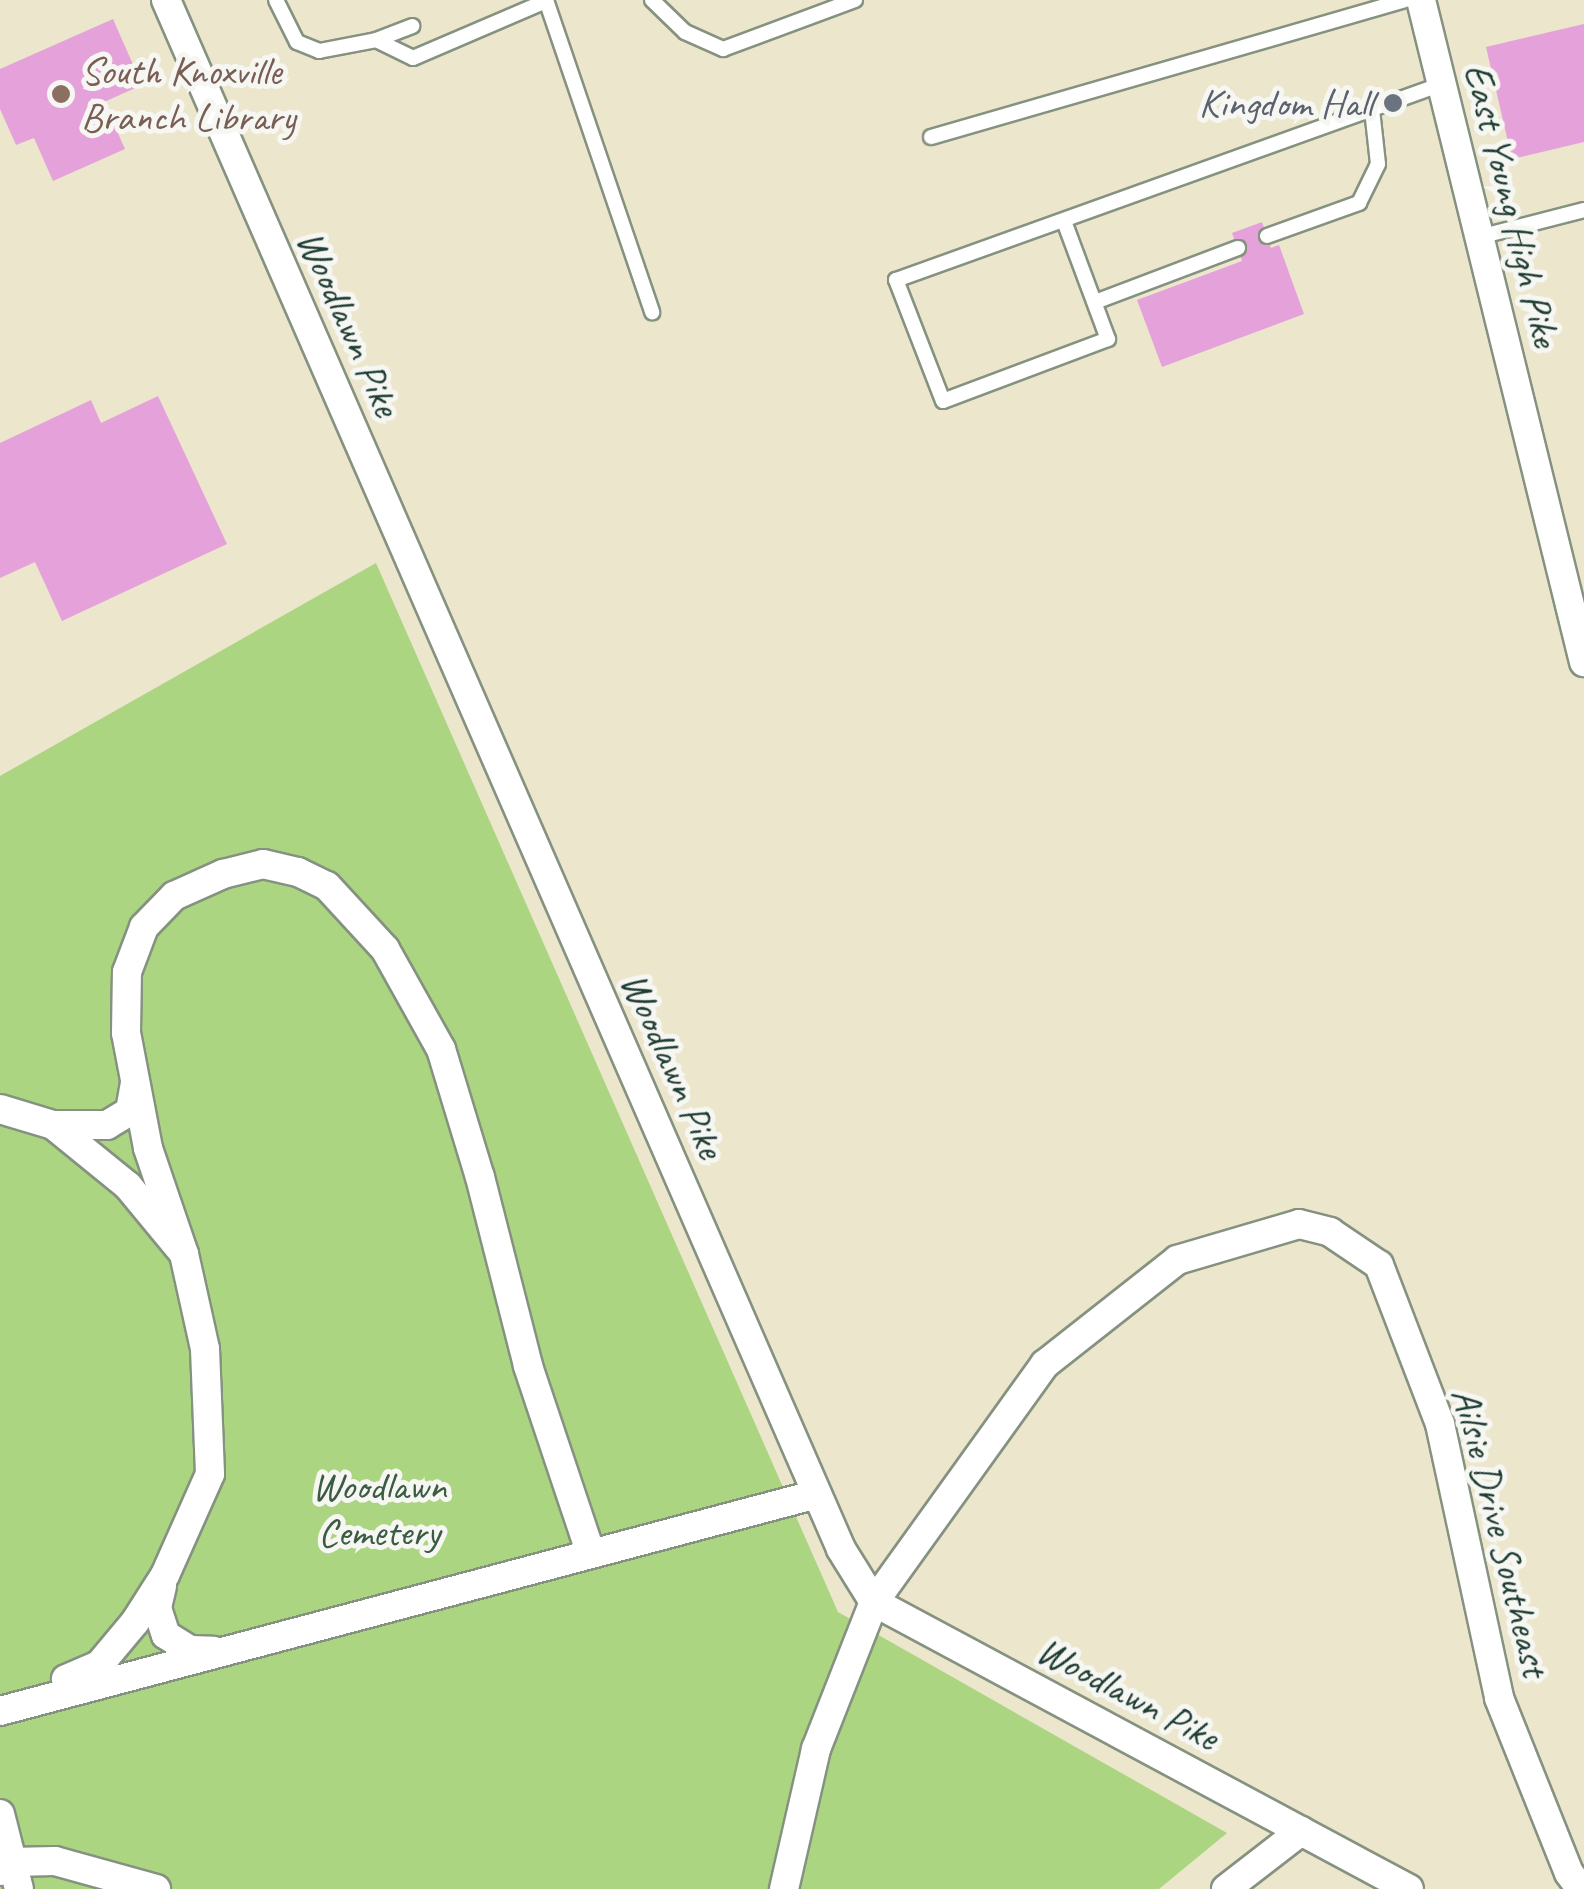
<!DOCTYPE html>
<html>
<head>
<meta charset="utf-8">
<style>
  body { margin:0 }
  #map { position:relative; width:1584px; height:1889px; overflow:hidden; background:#ebe6cc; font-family:Caveat,sans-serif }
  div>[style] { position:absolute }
  .green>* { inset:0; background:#abd581 }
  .building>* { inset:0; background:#e5a2da }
  .roads { filter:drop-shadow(2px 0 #859280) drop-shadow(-2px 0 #859280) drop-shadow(0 2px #859280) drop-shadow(0 -2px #859280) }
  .service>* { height:14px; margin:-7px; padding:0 7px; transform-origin:7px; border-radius:7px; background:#fff }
  .minor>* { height:28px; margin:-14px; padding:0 14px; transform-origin:14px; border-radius:14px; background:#fff }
  .dots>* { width:28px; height:28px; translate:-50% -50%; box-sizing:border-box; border:5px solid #f6f6f2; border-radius:50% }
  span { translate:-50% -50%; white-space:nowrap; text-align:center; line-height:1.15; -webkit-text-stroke:10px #f6f6f2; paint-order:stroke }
  .education-label { font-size:40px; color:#785e54 }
  .left { translate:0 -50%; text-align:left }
  .worship-label { font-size:40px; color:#5b616d }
  .right { translate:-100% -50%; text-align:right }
  .street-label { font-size:40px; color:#1f3d34 }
  .park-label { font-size:40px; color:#3b5b43 }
</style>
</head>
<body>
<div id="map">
  <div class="green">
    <div style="clip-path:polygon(376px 563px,838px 1612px,1227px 1833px,1159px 1889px,0 1889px,0 776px)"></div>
  </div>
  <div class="building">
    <div style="clip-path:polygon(113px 19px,142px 85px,104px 102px,125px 149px,53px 181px,34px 138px,16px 145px,0 109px,0 69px)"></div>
    <div style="clip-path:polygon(1584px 24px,1584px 142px,1512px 159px,1486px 47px)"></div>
    <div style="clip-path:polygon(1262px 222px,1271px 248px,1279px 245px,1304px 314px,1162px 367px,1137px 300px,1242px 261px,1232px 233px)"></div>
    <div style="clip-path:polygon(158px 396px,227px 544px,62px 621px,35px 562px,0 578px,0 443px,91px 400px,101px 423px)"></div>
  </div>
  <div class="roads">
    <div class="service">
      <div style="left:276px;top:0;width:47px;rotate:63.4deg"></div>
      <div style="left:297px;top:42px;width:24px;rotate:22deg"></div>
      <div style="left:319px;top:51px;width:58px;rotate:-10.9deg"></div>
      <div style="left:376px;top:40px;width:39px;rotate:-21deg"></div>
      <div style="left:546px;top:0;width:330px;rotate:71.2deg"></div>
      <div style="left:652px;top:0;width:46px;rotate:44.1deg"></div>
      <div style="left:685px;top:32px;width:42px;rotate:24.1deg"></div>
      <div style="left:723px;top:49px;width:141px;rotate:-20.4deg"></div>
      <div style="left:376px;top:40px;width:41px;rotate:25.9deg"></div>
      <div style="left:413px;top:58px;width:145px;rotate:-23.2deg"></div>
      <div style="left:931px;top:137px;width:493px;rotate:-16.1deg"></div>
      <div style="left:1064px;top:221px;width:126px;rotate:69.6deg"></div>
      <div style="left:1108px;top:339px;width:176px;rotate:159.4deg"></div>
      <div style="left:943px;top:401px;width:130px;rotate:-111.2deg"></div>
      <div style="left:896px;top:280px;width:580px;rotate:-19.75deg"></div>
      <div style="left:1267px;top:236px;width:98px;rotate:-19.7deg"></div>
      <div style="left:1359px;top:203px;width:43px;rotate:-64deg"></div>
      <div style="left:1378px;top:164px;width:54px;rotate:-96.3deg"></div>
      <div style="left:1479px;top:237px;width:108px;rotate:-14.4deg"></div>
      <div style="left:1095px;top:302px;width:153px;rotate:-20.7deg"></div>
    </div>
    <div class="minor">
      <div style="left:166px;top:0;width:1690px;rotate:66.45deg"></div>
      <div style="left:841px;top:1549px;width:62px;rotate:58.1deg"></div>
      <div style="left:874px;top:1602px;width:607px;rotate:28.21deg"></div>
      <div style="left:1421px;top:0;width:682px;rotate:76.17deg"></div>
      <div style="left:0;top:1109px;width:55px;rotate:16.8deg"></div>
      <div style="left:53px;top:1125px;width:97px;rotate:39.1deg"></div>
      <div style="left:128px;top:1186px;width:88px;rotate:50.5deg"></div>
      <div style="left:184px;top:1254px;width:97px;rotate:77.5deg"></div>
      <div style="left:205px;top:1349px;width:125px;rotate:87.7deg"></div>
      <div style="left:210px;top:1474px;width:111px;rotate:114deg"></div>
      <div style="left:165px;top:1575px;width:56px;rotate:122.6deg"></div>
      <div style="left:135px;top:1622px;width:56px;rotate:129.9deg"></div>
      <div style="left:99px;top:1665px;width:36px;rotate:157deg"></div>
      <div style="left:53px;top:1125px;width:54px"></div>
      <div style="left:107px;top:1125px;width:27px;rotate:-31deg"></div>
      <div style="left:130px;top:1111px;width:27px;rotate:-80deg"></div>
      <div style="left:184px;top:1254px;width:112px;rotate:-108.8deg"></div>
      <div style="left:148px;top:1148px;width:117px;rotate:-100.8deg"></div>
      <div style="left:126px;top:1033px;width:61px;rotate:-89.1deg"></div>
      <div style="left:127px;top:972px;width:48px;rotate:-69.3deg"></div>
      <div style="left:144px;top:927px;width:43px;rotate:-45.9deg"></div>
      <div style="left:174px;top:896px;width:54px;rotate:-24.2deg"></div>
      <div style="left:223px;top:874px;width:41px;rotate:-14deg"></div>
      <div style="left:263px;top:864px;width:36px;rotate:13deg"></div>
      <div style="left:298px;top:872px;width:32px;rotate:26deg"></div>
      <div style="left:327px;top:886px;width:86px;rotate:47.4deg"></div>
      <div style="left:385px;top:949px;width:115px;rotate:60.8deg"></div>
      <div style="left:441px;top:1049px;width:134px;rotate:73.1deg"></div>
      <div style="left:480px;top:1177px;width:195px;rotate:75.7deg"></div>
      <div style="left:528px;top:1366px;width:198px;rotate:71.5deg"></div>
      <div style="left:162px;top:1586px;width:23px;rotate:103deg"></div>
      <div style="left:157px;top:1608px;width:28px;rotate:72deg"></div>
      <div style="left:166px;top:1635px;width:28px;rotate:32deg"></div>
      <div style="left:190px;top:1650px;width:23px;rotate:2deg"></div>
      <div style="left:0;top:1711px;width:845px;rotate:-14.87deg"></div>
      <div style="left:0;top:1814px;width:77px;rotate:75.8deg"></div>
      <div style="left:0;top:1871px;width:13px;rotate:-42deg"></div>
      <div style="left:10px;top:1862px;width:45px;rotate:-1.3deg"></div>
      <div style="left:55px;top:1861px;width:105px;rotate:15.5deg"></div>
      <div style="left:784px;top:1889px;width:144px;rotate:-77.1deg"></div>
      <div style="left:816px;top:1749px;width:158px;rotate:-68.5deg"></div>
      <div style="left:874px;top:1602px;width:293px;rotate:-54.3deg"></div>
      <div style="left:1045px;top:1364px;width:168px;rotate:-38.2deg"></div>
      <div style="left:1177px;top:1260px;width:127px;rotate:-16.4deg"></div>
      <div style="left:1299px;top:1224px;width:32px;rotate:14deg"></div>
      <div style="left:1330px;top:1232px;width:59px;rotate:34deg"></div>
      <div style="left:1379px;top:1265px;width:170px;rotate:69deg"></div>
      <div style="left:1440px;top:1424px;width:280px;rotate:77.8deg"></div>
      <div style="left:1499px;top:1698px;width:188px;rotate:68.2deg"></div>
      <div style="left:1569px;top:1873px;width:20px;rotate:53deg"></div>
      <div style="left:1226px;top:1889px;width:95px;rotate:-37.7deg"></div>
    </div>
  </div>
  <div class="dots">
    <div style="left:61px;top:94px;background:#8d6e63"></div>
    <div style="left:1393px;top:103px;background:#6b7280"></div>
  </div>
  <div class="education-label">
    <span class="left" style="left:81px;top:94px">South Knoxville<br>Branch Library</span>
  </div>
  <div class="worship-label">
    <span class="right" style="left:1373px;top:103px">Kingdom Hall</span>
  </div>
  <div class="street-label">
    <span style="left:1512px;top:205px;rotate:76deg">East Young High Pike</span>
    <span style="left:349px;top:323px;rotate:66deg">Woodlawn Pike</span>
    <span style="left:673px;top:1065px;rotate:66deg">Woodlawn Pike</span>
    <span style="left:1501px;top:1532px;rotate:76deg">Ailsie Drive Southeast</span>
    <span style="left:1128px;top:1693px;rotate:28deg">Woodlawn Pike</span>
  </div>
  <div class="park-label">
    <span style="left:379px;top:1509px">Woodlawn<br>Cemetery</span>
  </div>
</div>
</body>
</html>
